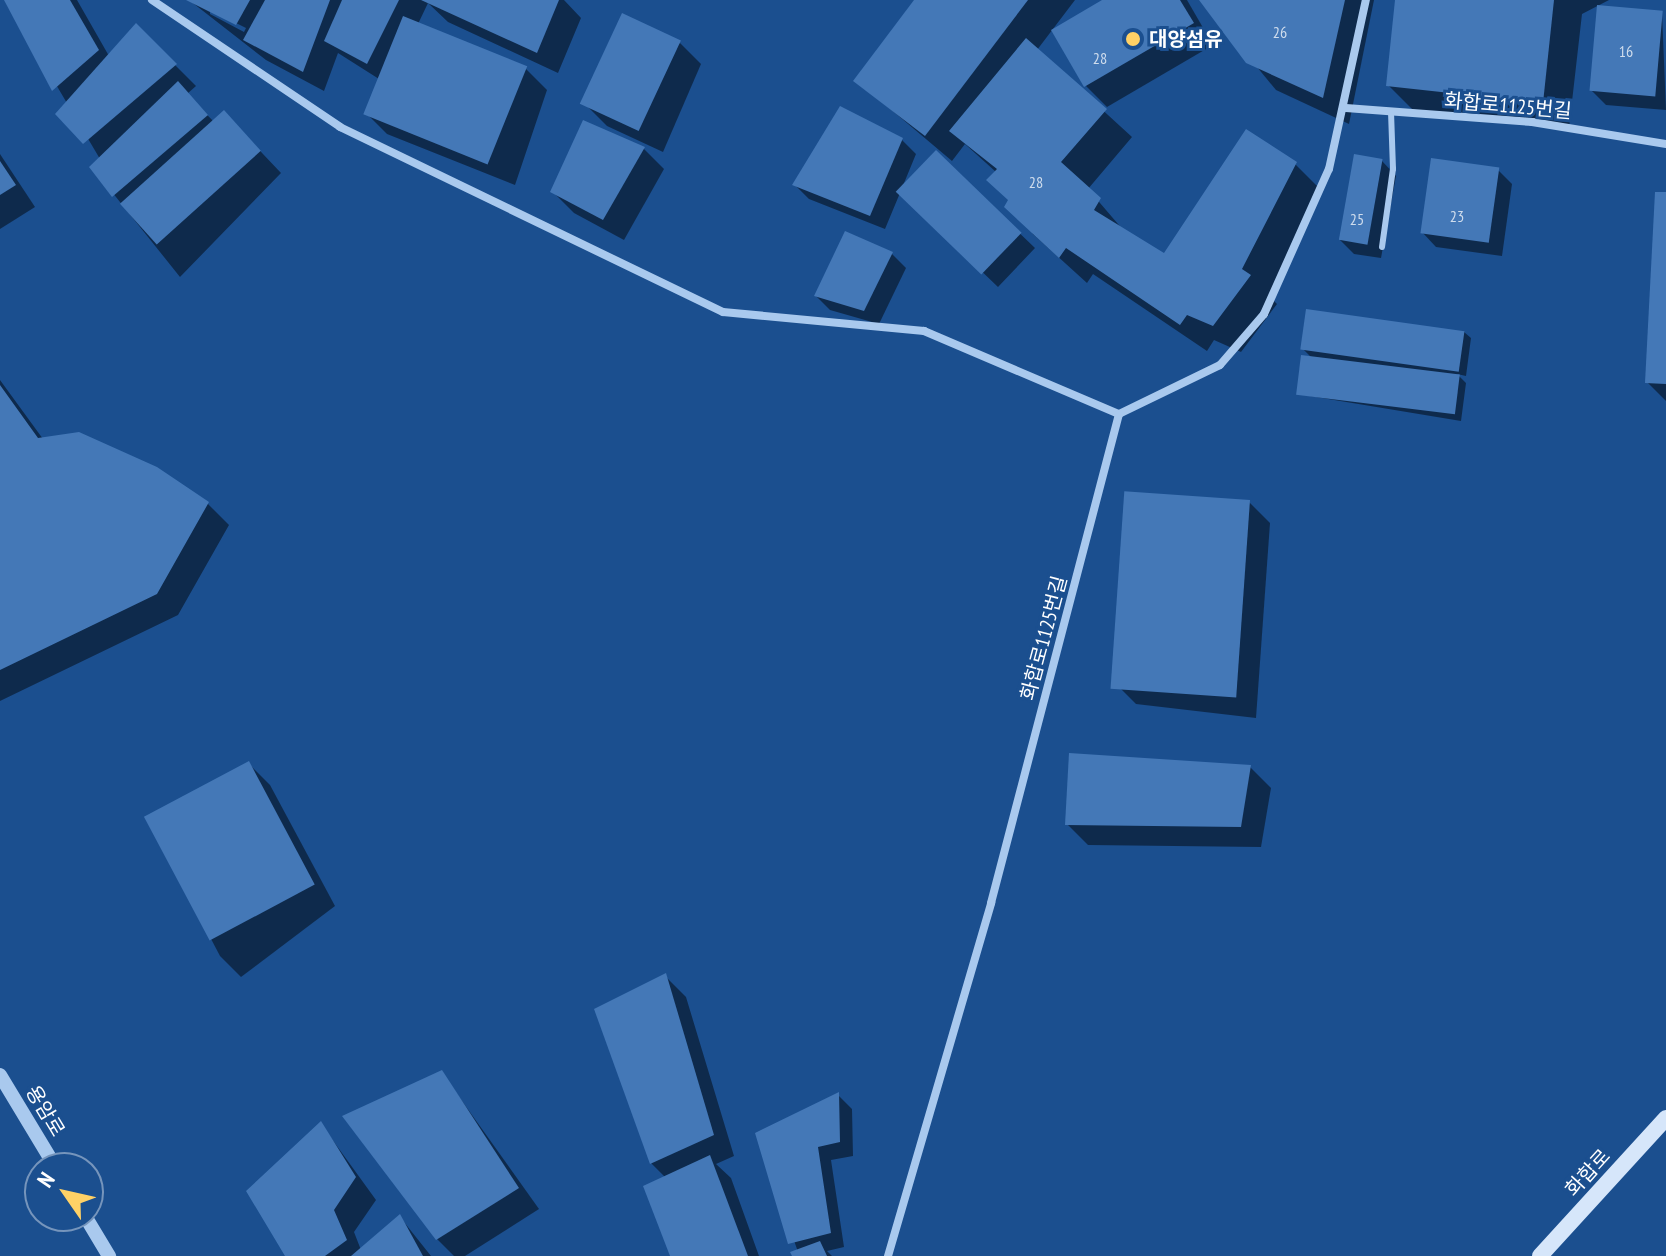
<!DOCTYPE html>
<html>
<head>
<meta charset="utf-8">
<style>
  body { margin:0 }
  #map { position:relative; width:1666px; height:1256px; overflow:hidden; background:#1b4f8f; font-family:"PT Sans Narrow","Noto Sans KR",sans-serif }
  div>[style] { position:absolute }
  .shadow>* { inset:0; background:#0007 }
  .building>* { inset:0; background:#4478b7; transform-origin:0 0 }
  .service>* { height:6px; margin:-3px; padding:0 3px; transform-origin:3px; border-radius:3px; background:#a9c9ee }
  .minor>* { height:8px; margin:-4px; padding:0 4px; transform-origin:4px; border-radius:4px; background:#a9c9ee }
  .tertiary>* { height:14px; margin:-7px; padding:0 7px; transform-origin:7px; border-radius:7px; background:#a9c9ee }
  .secondary>* { height:16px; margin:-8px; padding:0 8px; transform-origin:8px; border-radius:8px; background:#d6e6fa }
  .dots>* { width:22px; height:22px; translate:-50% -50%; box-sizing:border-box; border:4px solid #1b4f8f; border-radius:50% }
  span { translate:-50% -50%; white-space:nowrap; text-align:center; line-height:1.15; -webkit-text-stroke:6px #1b4f8f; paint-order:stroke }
  .number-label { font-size:16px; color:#d0dded }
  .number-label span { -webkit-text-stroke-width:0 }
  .poi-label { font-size:20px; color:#fff; font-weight:700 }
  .left { translate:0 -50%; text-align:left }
  .street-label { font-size:20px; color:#fff }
  .north { position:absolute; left:24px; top:1152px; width:80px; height:80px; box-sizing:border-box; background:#1b4f8f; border:2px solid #7695bc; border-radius:50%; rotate:304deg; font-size:22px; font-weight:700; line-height:32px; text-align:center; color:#fff }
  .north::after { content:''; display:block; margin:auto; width:28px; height:36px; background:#ffd166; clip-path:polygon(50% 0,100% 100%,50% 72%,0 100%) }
</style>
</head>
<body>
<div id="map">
  <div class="shadow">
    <div style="clip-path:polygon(6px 0,77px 0,109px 56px,136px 26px,196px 86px,187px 94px,214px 122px,244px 134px,281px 173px,180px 277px,92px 167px,100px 159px)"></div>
    <div style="clip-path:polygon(evenodd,189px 0,564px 0,581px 18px,558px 73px,448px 22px,428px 3px,418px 24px,526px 69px,547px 90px,515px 185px,387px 134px,366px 113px,379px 79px,338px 53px,324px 91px,266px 60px,189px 0,210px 10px,246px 28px,244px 32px,210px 14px,210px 10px)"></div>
    <div style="clip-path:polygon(917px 0,1075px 0,1037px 50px,1132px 137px,1088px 189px,1124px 231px,1165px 256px,1295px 164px,1322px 191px,1269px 296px,1277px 304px,1241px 352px,1214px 340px,1207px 351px,1093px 274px,1087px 283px,1033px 234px,996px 172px,965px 144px,952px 161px,856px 80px)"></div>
    <div style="clip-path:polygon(1106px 0,1187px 0,1213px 45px,1107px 107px,1086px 86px)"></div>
    <div style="clip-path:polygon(1202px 0,1374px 0,1349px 124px,1276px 90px)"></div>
    <div style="clip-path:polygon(1397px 0,1609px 0,1582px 14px,1569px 128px,1415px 112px,1388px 85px)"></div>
    <div style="clip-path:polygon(1662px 13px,1666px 110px,1606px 105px,1591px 90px)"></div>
    <div style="clip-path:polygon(680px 43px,701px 64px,663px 152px,607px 126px,586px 105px)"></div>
    <div style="clip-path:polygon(902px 140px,916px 154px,902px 188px,936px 153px,1035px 248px,998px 287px,900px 193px,885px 229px,809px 199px,795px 185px)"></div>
    <div style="clip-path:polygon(643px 148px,664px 169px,624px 240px,574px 213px,553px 192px)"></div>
    <div style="clip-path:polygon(0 154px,35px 207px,0 229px)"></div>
    <div style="clip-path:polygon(1382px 161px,1396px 176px,1381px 258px,1354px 254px,1340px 240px)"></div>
    <div style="clip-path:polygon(1498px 170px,1512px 184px,1502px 256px,1436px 247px,1422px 232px)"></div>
    <div style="clip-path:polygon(1666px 194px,1666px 401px,1647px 382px)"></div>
    <div style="clip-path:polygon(892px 254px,906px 268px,879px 324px,830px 310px,816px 296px)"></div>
    <div style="clip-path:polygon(1464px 332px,1471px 338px,1466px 376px,1457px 374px,1466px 383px,1461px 421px,1298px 394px,1312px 358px,1303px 349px)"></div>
    <div style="clip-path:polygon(0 380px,43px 439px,208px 504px,229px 525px,178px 615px,0 701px)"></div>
    <div style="clip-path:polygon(1249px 502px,1270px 523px,1256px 718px,1136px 704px,1115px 683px)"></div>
    <div style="clip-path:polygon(249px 764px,270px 785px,335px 906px,241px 977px,220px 956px,148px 819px)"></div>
    <div style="clip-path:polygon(1250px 767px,1271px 788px,1261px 847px,1088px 845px,1067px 824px)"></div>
    <div style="clip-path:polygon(665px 976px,686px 997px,734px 1156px,716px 1164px,731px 1178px,759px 1256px,672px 1256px,666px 1178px,651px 1163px)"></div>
    <div style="clip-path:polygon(442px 1073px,539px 1209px,465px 1256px,454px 1256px,437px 1239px,345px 1117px)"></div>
    <div style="clip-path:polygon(838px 1095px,852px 1109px,853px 1156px,831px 1160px,844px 1247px,827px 1251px,832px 1256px,794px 1256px,798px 1252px,757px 1134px)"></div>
    <div style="clip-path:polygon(321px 1124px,376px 1200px,354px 1232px,361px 1250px,400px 1217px,431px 1256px,288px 1256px)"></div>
  </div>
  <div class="building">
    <div style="clip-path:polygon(4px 0,70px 0,99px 50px,52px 91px)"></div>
    <div style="clip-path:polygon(186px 0,250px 0,236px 25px)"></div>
    <div style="clip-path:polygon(265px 0,330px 0,303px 72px,243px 40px)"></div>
    <div style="clip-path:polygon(342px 0,399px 0,367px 64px,324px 41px)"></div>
    <div style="clip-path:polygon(421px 0,559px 0,537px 53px)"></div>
    <div style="clip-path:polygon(914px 0,1028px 0,925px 136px,853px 81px)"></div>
    <div style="clip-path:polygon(1102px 0,1180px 0,1194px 23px,1084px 87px,1051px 30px)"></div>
    <div style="clip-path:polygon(1199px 0,1345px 0,1323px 98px,1246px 63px)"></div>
    <div style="clip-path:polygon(1395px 0,1554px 0,1543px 103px,1386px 86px)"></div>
    <div style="left:1597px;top:5px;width:66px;height:86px;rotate:5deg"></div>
    <div style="left:622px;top:13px;width:65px;height:100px;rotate:25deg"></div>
    <div style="left:403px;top:16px;width:134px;height:106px;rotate:22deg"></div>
    <div style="clip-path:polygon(136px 23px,177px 64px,83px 144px,55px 114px)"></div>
    <div style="clip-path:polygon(1026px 38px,1107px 109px,1061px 162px,1101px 198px,1094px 210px,1164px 253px,1246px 129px,1297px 162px,1242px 269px,1251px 275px,1213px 326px,1187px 315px,1180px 325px,1066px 248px,1059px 258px,1004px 207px,1008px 200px,986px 180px,997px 169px,949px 131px)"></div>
    <div style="clip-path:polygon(178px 81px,208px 115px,112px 197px,89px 167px)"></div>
    <div style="clip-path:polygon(840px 106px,903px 138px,870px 216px,792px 185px)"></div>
    <div style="left:224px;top:110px;width:55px;height:140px;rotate:48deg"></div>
    <div style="clip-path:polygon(583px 120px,645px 147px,603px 220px,550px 192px)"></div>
    <div style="left:936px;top:150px;width:119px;height:58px;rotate:44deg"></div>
    <div style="left:1354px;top:154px;width:29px;height:87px;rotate:10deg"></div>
    <div style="left:1431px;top:158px;width:69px;height:76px;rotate:8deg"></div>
    <div style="clip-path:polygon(0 161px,16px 185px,0 195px)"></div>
    <div style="clip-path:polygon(1655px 192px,1666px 192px,1666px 384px,1645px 383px)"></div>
    <div style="clip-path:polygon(845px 231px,893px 252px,864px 311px,814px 296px)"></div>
    <div style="left:1306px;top:309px;width:160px;height:41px;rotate:8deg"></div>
    <div style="left:1301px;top:355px;width:160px;height:40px;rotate:7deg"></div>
    <div style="clip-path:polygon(0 385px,38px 438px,79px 432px,157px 467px,209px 502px,157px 594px,0 670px)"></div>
    <div style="left:1250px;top:500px;width:198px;height:126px;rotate:94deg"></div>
    <div style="clip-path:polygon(1069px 753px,1251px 765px,1241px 827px,1065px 825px)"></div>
    <div style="left:249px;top:761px;width:140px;height:119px;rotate:62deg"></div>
    <div style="clip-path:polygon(666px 973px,714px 1135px,650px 1164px,594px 1009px)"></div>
    <div style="clip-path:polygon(442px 1070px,519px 1188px,436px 1240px,342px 1116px)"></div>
    <div style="clip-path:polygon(839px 1092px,840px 1142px,818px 1147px,831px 1233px,788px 1244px,755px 1133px)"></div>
    <div style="clip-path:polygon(321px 1121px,356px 1177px,334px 1210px,347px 1240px,325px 1256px,285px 1256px,246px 1191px)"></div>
    <div style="clip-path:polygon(710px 1155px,748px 1256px,670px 1256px,643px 1186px)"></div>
    <div style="clip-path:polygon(400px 1214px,423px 1256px,351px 1256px)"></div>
    <div style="clip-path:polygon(820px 1241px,827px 1256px,792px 1256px,790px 1252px)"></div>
  </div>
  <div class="service">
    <div style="left:1382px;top:247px;width:79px;rotate:-82deg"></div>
    <div style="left:1393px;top:169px;width:57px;rotate:-92deg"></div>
  </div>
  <div class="minor">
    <div style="left:152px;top:0;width:227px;rotate:34deg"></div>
    <div style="left:340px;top:127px;width:425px;rotate:25.8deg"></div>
    <div style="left:723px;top:312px;width:202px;rotate:5.4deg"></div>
    <div style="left:924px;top:331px;width:212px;rotate:23.1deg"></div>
    <div style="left:1346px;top:108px;width:187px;rotate:4.3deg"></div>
    <div style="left:1532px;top:122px;width:136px;rotate:9.3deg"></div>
    <div style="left:888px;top:1256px;width:368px;rotate:-73.7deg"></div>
    <div style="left:991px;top:903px;width:505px;rotate:-75.33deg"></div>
    <div style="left:1119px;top:414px;width:112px;rotate:-25.9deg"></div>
    <div style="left:1220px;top:365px;width:67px;rotate:-49.2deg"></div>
    <div style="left:1264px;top:314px;width:159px;rotate:-65.9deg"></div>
    <div style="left:1329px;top:169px;width:173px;rotate:-77.7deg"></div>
  </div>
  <div class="tertiary">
    <div style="left:0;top:1075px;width:109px;rotate:58.9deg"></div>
    <div style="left:85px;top:1216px;width:47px;rotate:59deg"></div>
  </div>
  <div class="secondary">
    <div style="left:1540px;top:1256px;width:187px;rotate:-47.6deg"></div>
  </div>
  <div class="dots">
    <div style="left:1133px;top:39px;background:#ffd166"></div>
  </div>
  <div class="number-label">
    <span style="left:1280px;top:32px">26</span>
    <span style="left:1626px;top:51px">16</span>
    <span style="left:1100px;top:58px">28</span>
    <span style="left:1036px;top:182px">28</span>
    <span style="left:1457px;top:216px">23</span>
    <span style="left:1357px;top:219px">25</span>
  </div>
  <div class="poi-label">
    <span class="left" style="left:1149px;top:39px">대양섬유</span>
  </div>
  <div class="street-label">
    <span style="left:1508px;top:106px;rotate:5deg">화합로1125번길</span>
    <span style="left:1044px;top:638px;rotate:-75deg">화합로1125번길</span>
    <span style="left:45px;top:1111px;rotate:59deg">용암로</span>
    <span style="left:1588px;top:1173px;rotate:-48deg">화합로</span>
  </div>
  <div class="north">N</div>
</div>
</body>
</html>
